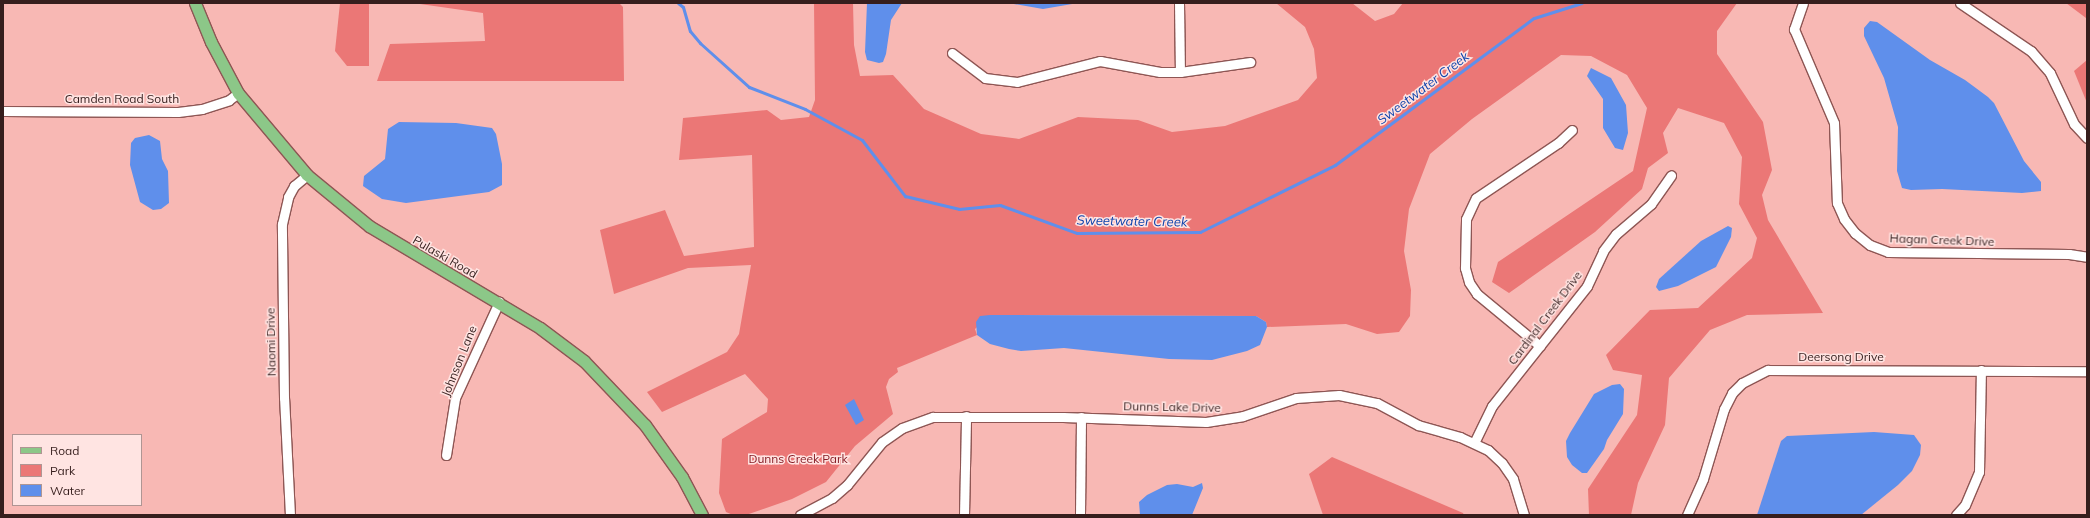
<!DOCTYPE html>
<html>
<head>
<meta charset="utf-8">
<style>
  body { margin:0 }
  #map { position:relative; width:2090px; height:518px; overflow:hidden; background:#f8b8b4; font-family:Mulish,sans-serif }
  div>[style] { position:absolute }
  .green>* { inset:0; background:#eb7776 }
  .water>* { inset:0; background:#5f8feb }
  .stream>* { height:3px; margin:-1.5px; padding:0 1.5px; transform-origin:1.5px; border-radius:1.5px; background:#5f8feb }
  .roads { filter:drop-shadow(1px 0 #8e5654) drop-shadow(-1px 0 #8e5654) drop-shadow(0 1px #8e5654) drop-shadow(0 -1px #8e5654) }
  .minor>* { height:9px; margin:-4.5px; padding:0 4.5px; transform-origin:4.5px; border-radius:4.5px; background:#fff }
  .major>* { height:11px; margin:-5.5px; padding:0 5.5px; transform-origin:5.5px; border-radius:5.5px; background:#8cc788 }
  span { translate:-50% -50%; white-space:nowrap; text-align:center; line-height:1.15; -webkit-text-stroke:3px #ffe4e2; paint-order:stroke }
  .street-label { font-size:12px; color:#361e1d }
  .park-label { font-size:12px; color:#871c25 }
  .water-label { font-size:13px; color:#0e43ac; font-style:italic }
  .frame { position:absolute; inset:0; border:4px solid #361e1d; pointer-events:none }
  .legend { position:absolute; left:12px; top:434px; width:130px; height:72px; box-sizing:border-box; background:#ffe4e2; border:1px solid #af9593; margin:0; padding:5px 7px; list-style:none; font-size:12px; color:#361e1d }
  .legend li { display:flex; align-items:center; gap:8px; height:20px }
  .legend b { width:20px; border:1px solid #af9593 }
</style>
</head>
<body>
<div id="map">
  <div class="green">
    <div style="clip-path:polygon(340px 3px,369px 3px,369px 66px,347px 66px,335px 51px)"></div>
    <div style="clip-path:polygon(413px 3px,619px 3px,623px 7px,624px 81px,377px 81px,390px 44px,485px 41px,483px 13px)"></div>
    <div style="clip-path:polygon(814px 3px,853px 3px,854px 45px,860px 76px,893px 75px,924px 109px,981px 134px,1019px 139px,1078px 117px,1138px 120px,1172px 132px,1225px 126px,1298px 100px,1317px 78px,1314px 49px,1305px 27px,1276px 3px,1352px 3px,1375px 21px,1394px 14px,1403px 3px,1737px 3px,1717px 31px,1717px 54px,1763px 122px,1772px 170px,1762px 195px,1768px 220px,1823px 313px,1747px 315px,1710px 330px,1669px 378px,1665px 425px,1638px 483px,1631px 515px,1589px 515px,1588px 489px,1637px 415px,1642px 375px,1613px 370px,1606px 355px,1650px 310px,1698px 308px,1752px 258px,1757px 238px,1739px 204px,1742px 157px,1724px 123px,1678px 108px,1663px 133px,1668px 153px,1648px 168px,1642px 189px,1595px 232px,1509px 293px,1492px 282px,1498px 262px,1633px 171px,1647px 108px,1627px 75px,1591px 56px,1561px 55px,1472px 119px,1430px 154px,1409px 209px,1404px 251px,1411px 290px,1410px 316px,1399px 332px,1377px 334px,1346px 324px,1267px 327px,1266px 322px,1256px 316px,990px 315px,975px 329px,977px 335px,897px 368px,898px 372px,889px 379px,886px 387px,893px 414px,855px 446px,826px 482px,792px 499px,746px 515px,733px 515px,726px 512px,719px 493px,722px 439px,767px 412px,768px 399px,745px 374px,662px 412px,647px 392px,727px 352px,739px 334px,751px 265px,688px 268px,614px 294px,600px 230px,665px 210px,684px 256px,754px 247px,752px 155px,679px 160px,683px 118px,767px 110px,781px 120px,809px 117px,815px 100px)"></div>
    <div style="clip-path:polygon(2066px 3px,2087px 3px,2087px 22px,2086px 18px)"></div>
    <div style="clip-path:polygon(2087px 60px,2087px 103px,2074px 71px)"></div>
    <div style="clip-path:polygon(1332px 457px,1463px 513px,1464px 515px,1323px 515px,1309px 474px)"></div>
  </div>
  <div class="water">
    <div style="clip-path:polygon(867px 3px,902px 3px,891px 20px,886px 54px,883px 62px,879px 63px,867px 60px,865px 52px)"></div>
    <div style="clip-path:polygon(1008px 3px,1078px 3px,1043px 9px)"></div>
    <div style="clip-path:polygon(1870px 21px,1877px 22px,1930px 60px,1965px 80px,1988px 97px,1994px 103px,2024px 161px,2041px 182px,2041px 191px,2022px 193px,1942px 189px,1911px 190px,1902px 188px,1897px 171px,1898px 127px,1884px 78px,1864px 36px,1864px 28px)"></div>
    <div style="clip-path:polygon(1591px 68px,1611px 78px,1626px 105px,1628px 133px,1623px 150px,1615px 148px,1603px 128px,1603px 99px,1587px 76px)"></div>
    <div style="clip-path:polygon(399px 122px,456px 123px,492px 128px,496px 134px,502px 164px,502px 185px,489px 192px,406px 203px,382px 199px,363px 186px,364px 176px,385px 159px,388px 129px)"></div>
    <div style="clip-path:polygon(149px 135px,160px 141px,162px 159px,168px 171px,169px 203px,161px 209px,153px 210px,140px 202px,130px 165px,131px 143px,135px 138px)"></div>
    <div style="clip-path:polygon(1728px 226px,1732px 228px,1731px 237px,1716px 267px,1678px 286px,1659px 291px,1656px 287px,1659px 279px,1701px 241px)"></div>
    <div style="clip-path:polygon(990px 315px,1256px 316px,1266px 322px,1267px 327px,1260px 345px,1247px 351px,1212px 360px,1169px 359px,1064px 348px,1021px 351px,1009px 349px,990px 344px,977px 335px,976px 322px,980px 316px)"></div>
    <div style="clip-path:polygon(1620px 384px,1624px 389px,1623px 414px,1607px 440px,1604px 449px,1587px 473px,1582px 473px,1572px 465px,1567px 457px,1566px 441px,1570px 433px,1594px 394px,1612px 385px)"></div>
    <div style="clip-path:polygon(854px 399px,864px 420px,856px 425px,845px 405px)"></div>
    <div style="clip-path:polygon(1874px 432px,1914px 435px,1921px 445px,1920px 455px,1912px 471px,1898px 485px,1861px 515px,1757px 515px,1781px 441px,1787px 436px)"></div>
    <div style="clip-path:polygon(1202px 483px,1203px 488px,1192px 515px,1140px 515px,1139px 502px,1147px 495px,1167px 485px,1177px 484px,1193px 487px)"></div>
  </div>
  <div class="stream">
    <div style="left:678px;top:3px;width:6px;rotate:39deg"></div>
    <div style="left:683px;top:7px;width:25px;rotate:74deg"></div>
    <div style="left:690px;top:31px;width:16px;rotate:50deg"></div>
    <div style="left:700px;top:43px;width:66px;rotate:41.9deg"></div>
    <div style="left:749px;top:87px;width:60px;rotate:21.4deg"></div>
    <div style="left:805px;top:109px;width:65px;rotate:28.5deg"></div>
    <div style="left:862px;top:140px;width:71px;rotate:52.5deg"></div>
    <div style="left:905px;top:196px;width:56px;rotate:13.5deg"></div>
    <div style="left:959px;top:209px;width:41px;rotate:-5.6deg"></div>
    <div style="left:1000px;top:205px;width:82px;rotate:20deg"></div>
    <div style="left:1077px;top:233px;width:123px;rotate:-0.5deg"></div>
    <div style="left:1200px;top:232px;width:151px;rotate:-26.4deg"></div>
    <div style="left:1335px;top:165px;width:247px;rotate:-36.5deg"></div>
    <div style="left:1534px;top:18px;width:50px;rotate:-17.4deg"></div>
  </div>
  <div class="roads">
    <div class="minor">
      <div style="left:1179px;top:3px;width:69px;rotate:89.2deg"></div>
      <div style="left:1803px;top:3px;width:28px;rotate:109deg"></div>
      <div style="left:1794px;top:29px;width:102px;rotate:66.9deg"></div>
      <div style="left:1834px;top:123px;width:80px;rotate:87.9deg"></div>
      <div style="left:1837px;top:203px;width:17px;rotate:66deg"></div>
      <div style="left:1844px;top:219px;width:18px;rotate:52deg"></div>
      <div style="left:1855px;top:233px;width:19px;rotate:39deg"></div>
      <div style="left:1870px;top:245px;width:19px;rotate:21deg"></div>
      <div style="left:1888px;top:252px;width:181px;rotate:0.6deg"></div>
      <div style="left:2069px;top:254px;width:18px;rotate:9deg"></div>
      <div style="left:1960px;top:3px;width:86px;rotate:34.1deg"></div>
      <div style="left:2031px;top:51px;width:29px;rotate:49deg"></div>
      <div style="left:2050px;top:73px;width:56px;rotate:64.8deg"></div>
      <div style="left:2074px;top:124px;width:19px;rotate:47deg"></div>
      <div style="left:952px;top:53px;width:41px;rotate:37.1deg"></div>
      <div style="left:985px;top:78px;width:32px;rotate:7deg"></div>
      <div style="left:1017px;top:82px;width:86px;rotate:-14.2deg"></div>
      <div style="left:1100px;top:61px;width:61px;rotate:10.4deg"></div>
      <div style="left:1160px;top:72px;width:20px"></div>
      <div style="left:1180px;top:72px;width:71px;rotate:-8.1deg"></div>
      <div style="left:3px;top:111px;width:175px;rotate:0.3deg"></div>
      <div style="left:178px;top:112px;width:24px;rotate:-7deg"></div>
      <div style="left:202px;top:109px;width:28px;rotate:-18deg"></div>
      <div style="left:229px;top:100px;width:11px;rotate:-38deg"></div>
      <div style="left:1540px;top:346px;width:82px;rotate:-140.5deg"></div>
      <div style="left:1477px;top:294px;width:14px;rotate:-124deg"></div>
      <div style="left:1469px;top:282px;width:15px;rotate:-106deg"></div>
      <div style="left:1465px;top:268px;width:49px;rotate:-88.8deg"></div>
      <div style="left:1466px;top:219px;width:23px;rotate:-65deg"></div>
      <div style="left:1476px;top:198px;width:99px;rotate:-33.9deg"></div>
      <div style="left:1558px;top:143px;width:19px;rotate:-43deg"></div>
      <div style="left:1474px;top:443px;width:41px;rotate:-64.1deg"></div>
      <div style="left:1492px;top:406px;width:153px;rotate:-51.6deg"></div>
      <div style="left:1587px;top:286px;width:38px;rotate:-65deg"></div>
      <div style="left:1603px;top:251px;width:21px;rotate:-53deg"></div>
      <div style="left:1616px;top:234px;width:46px;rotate:-40.6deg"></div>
      <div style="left:1651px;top:204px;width:35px;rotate:-55deg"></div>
      <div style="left:446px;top:455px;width:58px;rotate:-81deg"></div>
      <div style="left:455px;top:398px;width:106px;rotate:-65.4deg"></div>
      <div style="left:290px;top:515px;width:117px;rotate:-92.9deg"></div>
      <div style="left:284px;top:398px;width:174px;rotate:-90.7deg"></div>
      <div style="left:282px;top:224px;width:28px;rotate:-77deg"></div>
      <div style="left:288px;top:197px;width:13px;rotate:-61deg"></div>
      <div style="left:294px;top:186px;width:17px;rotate:-40deg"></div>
      <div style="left:800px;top:515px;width:36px;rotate:-28deg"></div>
      <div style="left:832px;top:498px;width:20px;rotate:-41deg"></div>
      <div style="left:847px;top:485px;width:55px;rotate:-50.9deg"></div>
      <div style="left:882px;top:442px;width:24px;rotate:-35deg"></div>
      <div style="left:902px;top:428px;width:33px;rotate:-20deg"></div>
      <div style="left:933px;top:417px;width:130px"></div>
      <div style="left:1063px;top:417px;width:143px;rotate:2deg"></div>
      <div style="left:1206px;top:422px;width:37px;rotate:-9deg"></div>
      <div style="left:1243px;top:416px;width:56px;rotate:-18.8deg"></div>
      <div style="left:1296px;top:398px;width:43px;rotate:-4deg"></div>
      <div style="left:1339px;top:395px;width:39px;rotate:12deg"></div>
      <div style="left:1377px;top:403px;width:47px;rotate:28.2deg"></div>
      <div style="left:1418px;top:425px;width:44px;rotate:15.9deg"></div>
      <div style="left:1460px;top:437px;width:31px;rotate:25deg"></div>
      <div style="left:1488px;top:450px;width:19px;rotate:43deg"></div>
      <div style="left:1502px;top:463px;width:19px;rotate:55deg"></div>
      <div style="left:1513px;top:479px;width:38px;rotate:73deg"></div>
      <div style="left:964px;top:515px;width:99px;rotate:-88.8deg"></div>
      <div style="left:1080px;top:515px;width:98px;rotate:-89.4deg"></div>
      <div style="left:1687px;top:515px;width:39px;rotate:-66deg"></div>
      <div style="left:1703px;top:479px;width:73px;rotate:-73.3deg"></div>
      <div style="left:1724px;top:409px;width:18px;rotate:-63deg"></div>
      <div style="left:1732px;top:393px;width:14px;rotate:-45deg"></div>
      <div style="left:1742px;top:383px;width:29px;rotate:-27deg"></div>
      <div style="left:1768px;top:370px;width:319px;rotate:0.2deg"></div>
      <div style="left:1956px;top:515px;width:13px;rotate:-48deg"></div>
      <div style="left:1965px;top:505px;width:36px;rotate:-67deg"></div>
      <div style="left:1979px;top:472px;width:102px;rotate:-88.9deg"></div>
    </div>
    <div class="major">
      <div style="left:195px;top:3px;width:42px;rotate:67.7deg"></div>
      <div style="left:211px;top:42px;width:58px;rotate:62.1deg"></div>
      <div style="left:238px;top:93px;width:107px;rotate:49.9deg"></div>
      <div style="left:307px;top:175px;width:80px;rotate:39.4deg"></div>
      <div style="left:369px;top:226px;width:199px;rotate:30.8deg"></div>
      <div style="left:540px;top:328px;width:55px;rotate:36.9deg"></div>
      <div style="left:584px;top:361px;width:88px;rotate:46.4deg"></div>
      <div style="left:645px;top:425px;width:64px;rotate:54.6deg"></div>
      <div style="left:682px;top:477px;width:43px;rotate:62.2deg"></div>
    </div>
  </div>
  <div class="street-label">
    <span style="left:122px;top:99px">Camden Road South</span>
    <span style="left:1942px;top:240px;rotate:2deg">Hagan Creek Drive</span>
    <span style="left:445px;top:257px;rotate:30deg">Pulaski Road</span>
    <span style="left:1545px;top:318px;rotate:-53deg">Cardinal Creek Drive</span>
    <span style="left:271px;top:342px;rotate:-91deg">Naomi Drive</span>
    <span style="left:1841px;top:357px">Deersong Drive</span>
    <span style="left:459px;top:361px;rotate:-68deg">Johnson Lane</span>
    <span style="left:1172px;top:407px;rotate:1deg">Dunns Lake Drive</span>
  </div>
  <div class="park-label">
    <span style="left:798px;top:459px">Dunns Creek Park</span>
  </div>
  <div class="water-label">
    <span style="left:1423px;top:88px;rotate:-37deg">Sweetwater Creek</span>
    <span style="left:1132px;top:221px;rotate:1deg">Sweetwater Creek</span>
  </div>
  <div class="frame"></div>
  <ul class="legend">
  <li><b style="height:5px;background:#8cc788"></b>Road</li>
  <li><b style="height:11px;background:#eb7776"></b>Park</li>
  <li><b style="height:11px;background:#5f8feb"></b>Water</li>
  </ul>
</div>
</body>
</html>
